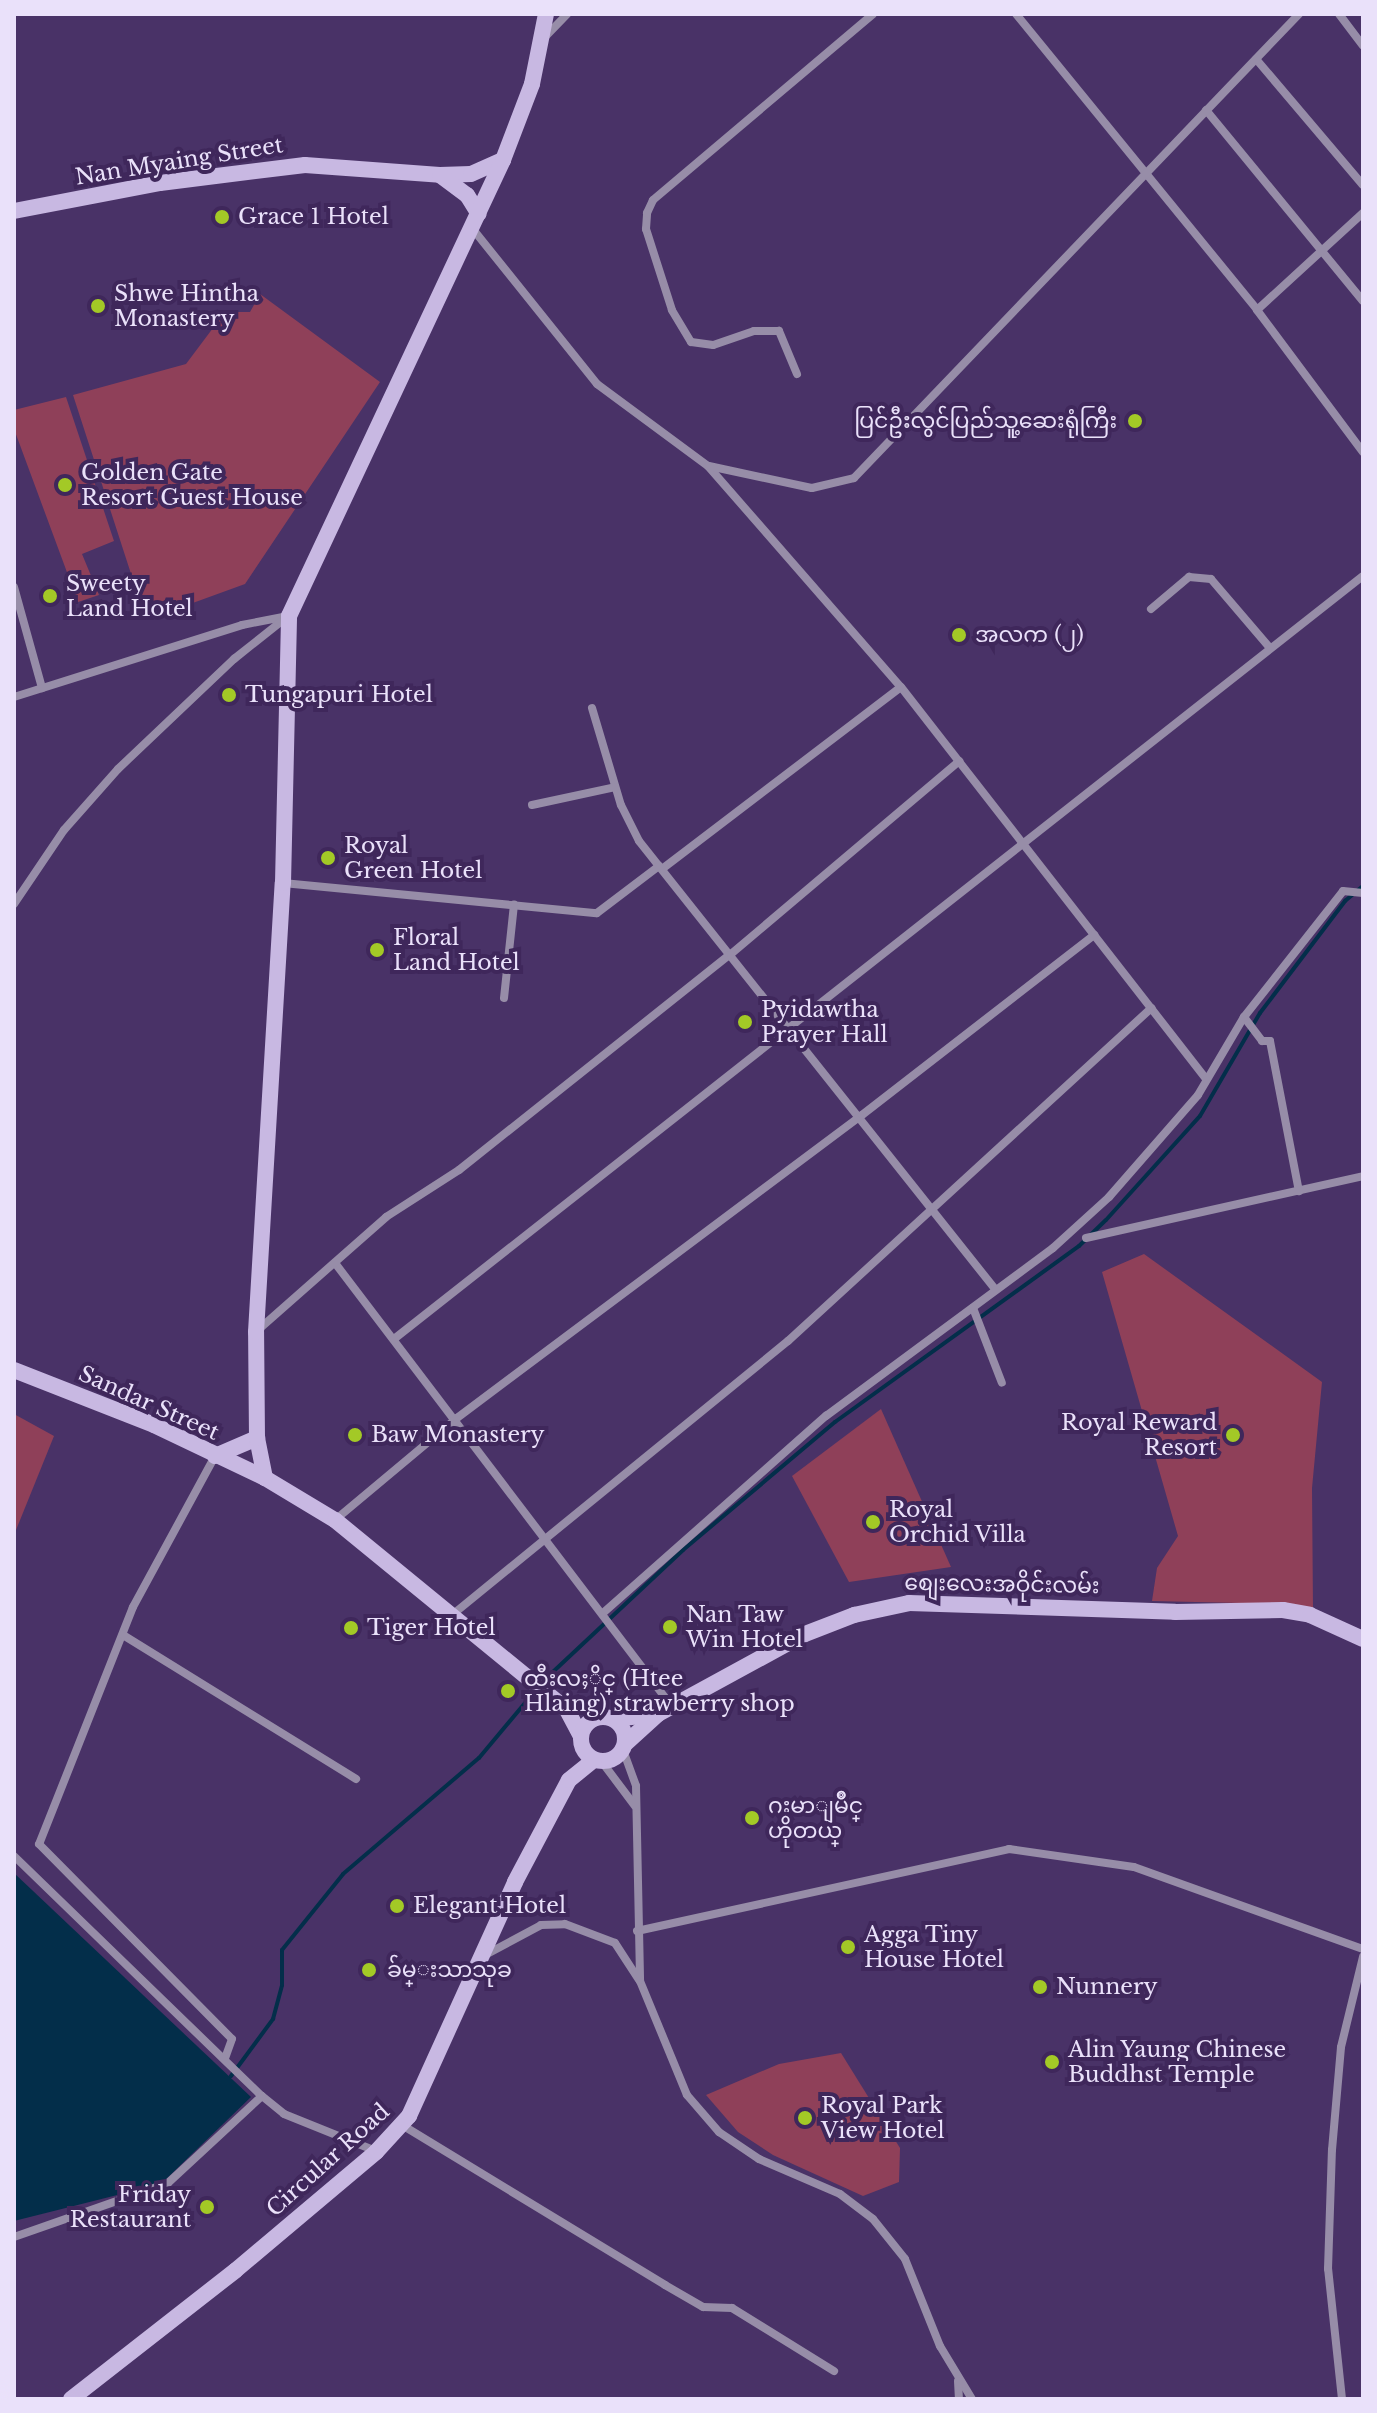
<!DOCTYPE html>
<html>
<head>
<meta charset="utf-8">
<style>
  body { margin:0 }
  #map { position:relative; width:1377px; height:2413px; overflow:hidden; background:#493267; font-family:"Libre Baskerville","Noto Sans Myanmar",serif }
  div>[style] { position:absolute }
  .green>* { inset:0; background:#8f4059 }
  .water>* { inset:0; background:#032e4a }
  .stream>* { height:4px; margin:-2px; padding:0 2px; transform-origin:2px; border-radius:2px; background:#032e4a }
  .street>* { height:8px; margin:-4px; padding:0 4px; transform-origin:4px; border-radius:4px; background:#978da8 }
  .secondary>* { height:16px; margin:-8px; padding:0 8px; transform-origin:8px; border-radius:8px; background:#c8b8e2 }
  .secondary>.ring { margin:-8px; padding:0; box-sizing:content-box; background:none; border:16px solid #c8b8e2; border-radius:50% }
  .dots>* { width:22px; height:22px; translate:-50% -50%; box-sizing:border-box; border:4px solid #3f275b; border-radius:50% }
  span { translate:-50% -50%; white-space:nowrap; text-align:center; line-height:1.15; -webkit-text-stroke:8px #3f275b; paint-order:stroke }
  .street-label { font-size:22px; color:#eae1fa }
  .poi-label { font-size:22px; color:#eae1fa }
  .left { translate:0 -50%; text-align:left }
  .right { translate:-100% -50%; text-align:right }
  .frame { position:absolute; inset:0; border:16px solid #eae1fa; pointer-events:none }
</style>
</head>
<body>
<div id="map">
  <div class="green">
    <div style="clip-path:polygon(260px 294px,380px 382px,245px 584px,146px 620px,73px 395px,186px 364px,225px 312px,250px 312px)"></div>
    <div style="clip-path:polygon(66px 397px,114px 541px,82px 554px,99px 595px,78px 602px,14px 429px,14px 410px)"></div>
    <div style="clip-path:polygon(1144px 1254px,1322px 1382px,1312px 1488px,1313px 1609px,1289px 1604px,1152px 1601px,1157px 1568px,1178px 1536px,1102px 1272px)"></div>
    <div style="clip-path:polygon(881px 1409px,951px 1567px,849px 1582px,792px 1476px)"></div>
    <div style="clip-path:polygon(14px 1414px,54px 1436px,14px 1535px)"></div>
    <div style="clip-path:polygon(841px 2053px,900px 2148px,899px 2182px,863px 2196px,773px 2155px,738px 2132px,706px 2095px,779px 2064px)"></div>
  </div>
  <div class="water">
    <div style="clip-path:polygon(14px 1873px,251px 2097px,161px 2184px,14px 2221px)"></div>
  </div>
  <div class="stream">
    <div style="left:540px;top:1684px;width:196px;rotate:-43.1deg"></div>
    <div style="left:683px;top:1550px;width:199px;rotate:-40.1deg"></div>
    <div style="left:835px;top:1422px;width:301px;rotate:-35.8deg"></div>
    <div style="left:1079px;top:1246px;width:37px;rotate:-44deg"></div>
    <div style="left:1106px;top:1220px;width:140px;rotate:-47.9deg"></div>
    <div style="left:1200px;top:1116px;width:119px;rotate:-59.8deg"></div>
    <div style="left:1260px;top:1013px;width:141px;rotate:-52.8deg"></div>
    <div style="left:1345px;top:901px;width:23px;rotate:-40deg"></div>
    <div style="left:231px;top:2076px;width:71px;rotate:-53.6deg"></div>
    <div style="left:273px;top:2019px;width:35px;rotate:-75deg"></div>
    <div style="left:282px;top:1985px;width:35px;rotate:-90deg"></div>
    <div style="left:282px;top:1950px;width:97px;rotate:-51.2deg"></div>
    <div style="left:343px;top:1874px;width:179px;rotate:-40.5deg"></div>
    <div style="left:479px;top:1758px;width:87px;rotate:-50.1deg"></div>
  </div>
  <div class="street">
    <div style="left:1016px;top:14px;width:382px;rotate:50.8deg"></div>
    <div style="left:1257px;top:310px;width:177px;rotate:53.3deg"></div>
    <div style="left:1339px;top:14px;width:40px;rotate:53deg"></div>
    <div style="left:545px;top:37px;width:32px;rotate:-46deg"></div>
    <div style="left:1256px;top:59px;width:165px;rotate:49.7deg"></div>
    <div style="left:1206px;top:110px;width:247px;rotate:50.6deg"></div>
    <div style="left:472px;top:228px;width:200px;rotate:51.3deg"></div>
    <div style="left:597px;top:384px;width:138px;rotate:36.5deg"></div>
    <div style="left:708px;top:466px;width:293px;rotate:48.9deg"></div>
    <div style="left:901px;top:687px;width:497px;rotate:52.1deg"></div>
    <div style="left:1257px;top:310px;width:144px;rotate:-42.5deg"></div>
    <div style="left:797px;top:374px;width:47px;rotate:-112.7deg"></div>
    <div style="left:779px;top:331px;width:25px;rotate:180deg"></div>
    <div style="left:754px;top:331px;width:43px;rotate:161.1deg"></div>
    <div style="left:713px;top:345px;width:22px;rotate:-172deg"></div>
    <div style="left:691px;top:342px;width:37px;rotate:-121deg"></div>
    <div style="left:672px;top:310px;width:85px;rotate:-107.8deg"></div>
    <div style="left:646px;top:229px;width:16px;rotate:-86deg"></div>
    <div style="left:647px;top:213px;width:14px;rotate:-65deg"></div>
    <div style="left:653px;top:200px;width:288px;rotate:-40.2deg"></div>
    <div style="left:709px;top:466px;width:105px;rotate:12.1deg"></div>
    <div style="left:812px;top:488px;width:43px;rotate:-13.4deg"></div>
    <div style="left:854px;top:478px;width:643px;rotate:-46.2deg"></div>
    <div style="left:14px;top:587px;width:105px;rotate:74.5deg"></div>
    <div style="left:1151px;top:609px;width:50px;rotate:-40.1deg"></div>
    <div style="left:1189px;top:577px;width:22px;rotate:5deg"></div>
    <div style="left:1211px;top:579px;width:89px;rotate:49.5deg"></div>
    <div style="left:14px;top:697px;width:239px;rotate:-17.5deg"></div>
    <div style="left:242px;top:625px;width:47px;rotate:-11.1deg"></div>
    <div style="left:592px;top:708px;width:101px;rotate:73.4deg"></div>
    <div style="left:621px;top:805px;width:40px;rotate:63.4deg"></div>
    <div style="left:639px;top:841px;width:572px;rotate:51.53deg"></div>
    <div style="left:532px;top:805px;width:85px;rotate:-12.2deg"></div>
    <div style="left:662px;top:869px;width:300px;rotate:-37.3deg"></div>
    <div style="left:283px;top:883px;width:315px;rotate:5.5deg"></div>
    <div style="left:597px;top:913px;width:78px;rotate:-37.2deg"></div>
    <div style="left:14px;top:904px;width:89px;rotate:-56deg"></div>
    <div style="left:64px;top:830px;width:81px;rotate:-48.5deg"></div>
    <div style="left:118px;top:769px;width:160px;rotate:-43.5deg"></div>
    <div style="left:234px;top:659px;width:69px;rotate:-38.5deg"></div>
    <div style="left:504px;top:998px;width:94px;rotate:-83.9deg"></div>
    <div style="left:1244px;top:1017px;width:30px;rotate:53deg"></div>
    <div style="left:1262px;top:1041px;width:8px"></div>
    <div style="left:1270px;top:1041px;width:153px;rotate:79.1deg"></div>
    <div style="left:1086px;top:1238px;width:284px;rotate:-12.6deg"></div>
    <div style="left:335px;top:1263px;width:559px;rotate:52.78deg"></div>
    <div style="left:973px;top:1308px;width:80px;rotate:68.9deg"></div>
    <div style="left:258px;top:1330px;width:171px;rotate:-41.4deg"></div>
    <div style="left:386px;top:1217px;width:87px;rotate:-32.8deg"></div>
    <div style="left:459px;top:1170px;width:347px;rotate:-38.5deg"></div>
    <div style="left:731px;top:954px;width:299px;rotate:-40.2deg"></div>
    <div style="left:394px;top:1339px;width:1233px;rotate:-38.22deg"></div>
    <div style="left:215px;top:1456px;width:172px;rotate:118.5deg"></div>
    <div style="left:133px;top:1607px;width:255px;rotate:111.6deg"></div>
    <div style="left:39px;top:1844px;width:274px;rotate:45.3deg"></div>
    <div style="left:232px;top:2039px;width:20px;rotate:110deg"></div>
    <div style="left:335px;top:1520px;width:159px;rotate:-39.9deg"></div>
    <div style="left:457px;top:1418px;width:506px;rotate:-36.8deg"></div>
    <div style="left:862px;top:1115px;width:294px;rotate:-37.8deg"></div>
    <div style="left:603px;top:1613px;width:298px;rotate:-41.5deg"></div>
    <div style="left:826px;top:1416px;width:282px;rotate:-36.5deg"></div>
    <div style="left:1053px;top:1248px;width:76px;rotate:-42.3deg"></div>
    <div style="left:1109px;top:1197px;width:135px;rotate:-48.9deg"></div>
    <div style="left:1198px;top:1095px;width:91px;rotate:-59.5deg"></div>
    <div style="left:1244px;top:1017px;width:160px;rotate:-51.8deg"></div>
    <div style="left:1343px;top:891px;width:20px;rotate:6deg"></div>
    <div style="left:452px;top:1615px;width:434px;rotate:-39.2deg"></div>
    <div style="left:788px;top:1341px;width:493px;rotate:-42.5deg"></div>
    <div style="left:123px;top:1635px;width:274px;rotate:31.7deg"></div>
    <div style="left:623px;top:1750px;width:38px;rotate:70deg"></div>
    <div style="left:636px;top:1786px;width:195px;rotate:88.8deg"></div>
    <div style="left:640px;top:1981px;width:123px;rotate:67.6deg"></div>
    <div style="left:687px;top:2095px;width:49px;rotate:49.1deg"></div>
    <div style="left:719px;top:2132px;width:48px;rotate:34deg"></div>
    <div style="left:759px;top:2159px;width:88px;rotate:23.4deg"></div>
    <div style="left:840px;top:2194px;width:41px;rotate:37.1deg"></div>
    <div style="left:873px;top:2219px;width:51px;rotate:51.3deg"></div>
    <div style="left:905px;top:2259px;width:94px;rotate:68.1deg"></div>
    <div style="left:940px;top:2346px;width:62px;rotate:58.9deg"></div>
    <div style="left:602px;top:1762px;width:55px;rotate:53.1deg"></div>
    <div style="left:14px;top:1856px;width:345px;rotate:44.1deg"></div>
    <div style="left:262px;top:2096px;width:28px;rotate:39deg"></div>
    <div style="left:284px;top:2114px;width:99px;rotate:21.9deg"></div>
    <div style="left:637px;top:1931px;width:381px;rotate:-12.4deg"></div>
    <div style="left:1009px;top:1849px;width:126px;rotate:8.2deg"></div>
    <div style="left:1134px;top:1867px;width:243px;rotate:19.7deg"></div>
    <div style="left:487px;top:1954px;width:61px;rotate:-28.2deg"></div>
    <div style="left:541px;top:1925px;width:24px;rotate:-2deg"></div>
    <div style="left:565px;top:1924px;width:53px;rotate:20.8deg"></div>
    <div style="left:615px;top:1943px;width:44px;rotate:57deg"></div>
    <div style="left:402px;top:2125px;width:308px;rotate:31.3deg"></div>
    <div style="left:665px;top:2285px;width:44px;rotate:30.1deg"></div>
    <div style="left:703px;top:2307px;width:29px;rotate:2deg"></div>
    <div style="left:732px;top:2308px;width:120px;rotate:31.7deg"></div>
    <div style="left:14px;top:2237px;width:163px;rotate:-19.3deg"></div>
    <div style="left:168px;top:2183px;width:128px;rotate:-42.8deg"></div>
    <div style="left:958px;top:2381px;width:18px;rotate:87deg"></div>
    <div style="left:1342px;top:2399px;width:131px;rotate:-96.1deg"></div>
    <div style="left:1328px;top:2269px;width:119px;rotate:-88.1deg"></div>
    <div style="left:1332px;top:2150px;width:103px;rotate:-85deg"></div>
    <div style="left:1341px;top:2047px;width:93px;rotate:-76.3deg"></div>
  </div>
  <div class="secondary">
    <div style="left:440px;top:175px;width:31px;rotate:-2deg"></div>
    <div style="left:471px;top:174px;width:35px;rotate:-24deg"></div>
    <div style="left:14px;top:211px;width:149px;rotate:-10.9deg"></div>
    <div style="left:160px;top:183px;width:146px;rotate:-7.1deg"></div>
    <div style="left:305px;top:165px;width:135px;rotate:4.2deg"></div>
    <div style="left:440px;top:175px;width:34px;rotate:37deg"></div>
    <div style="left:467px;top:195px;width:22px;rotate:58deg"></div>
    <div style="left:14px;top:1370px;width:150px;rotate:21.4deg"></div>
    <div style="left:154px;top:1425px;width:123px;rotate:25.5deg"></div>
    <div style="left:265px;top:1478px;width:82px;rotate:31deg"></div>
    <div style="left:335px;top:1520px;width:300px;rotate:39.3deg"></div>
    <div style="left:567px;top:1710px;width:30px;rotate:62deg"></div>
    <div style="left:215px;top:1456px;width:46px;rotate:-23.2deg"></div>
    <div style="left:265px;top:1478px;width:41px;rotate:-101.3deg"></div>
    <div style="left:257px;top:1438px;width:106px;rotate:-90.5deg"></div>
    <div style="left:256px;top:1332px;width:450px;rotate:-86.6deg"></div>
    <div style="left:283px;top:883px;width:267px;rotate:-88.7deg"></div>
    <div style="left:289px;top:616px;width:504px;rotate:-64.86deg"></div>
    <div style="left:503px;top:160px;width:81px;rotate:-69.1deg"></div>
    <div style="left:532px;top:84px;width:71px;rotate:-78.7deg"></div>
    <div class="ring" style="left:581px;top:1717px;width:28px;height:28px"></div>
    <div style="left:614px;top:1719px;width:44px;rotate:-6.5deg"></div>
    <div style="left:658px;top:1714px;width:167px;rotate:-28.6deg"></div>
    <div style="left:805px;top:1634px;width:53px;rotate:-21.2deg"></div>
    <div style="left:854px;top:1615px;width:56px;rotate:-12.3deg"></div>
    <div style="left:909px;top:1603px;width:266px;rotate:1.9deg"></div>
    <div style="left:1175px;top:1612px;width:108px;rotate:-1.1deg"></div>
    <div style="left:1283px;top:1610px;width:27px;rotate:10deg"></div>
    <div style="left:1310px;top:1615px;width:58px;rotate:24.4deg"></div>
    <div style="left:625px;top:1744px;width:45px;rotate:-42.3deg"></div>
    <div style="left:71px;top:2399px;width:209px;rotate:-38deg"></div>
    <div style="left:236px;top:2270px;width:183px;rotate:-40.1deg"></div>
    <div style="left:376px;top:2152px;width:49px;rotate:-47.5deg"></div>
    <div style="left:409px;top:2116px;width:257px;rotate:-65.6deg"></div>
    <div style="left:515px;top:1882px;width:115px;rotate:-62.1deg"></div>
    <div style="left:569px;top:1780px;width:32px;rotate:-39deg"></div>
  </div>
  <div class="dots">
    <div style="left:222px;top:217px;background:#a3c926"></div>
    <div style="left:98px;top:306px;background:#a3c926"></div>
    <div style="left:1135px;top:421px;background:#a3c926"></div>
    <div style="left:65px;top:485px;background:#a3c926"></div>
    <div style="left:50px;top:596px;background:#a3c926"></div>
    <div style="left:959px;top:635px;background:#a3c926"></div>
    <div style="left:229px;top:695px;background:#a3c926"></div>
    <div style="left:328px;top:858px;background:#a3c926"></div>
    <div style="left:377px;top:950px;background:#a3c926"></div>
    <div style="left:745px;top:1022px;background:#a3c926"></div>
    <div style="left:355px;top:1435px;background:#a3c926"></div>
    <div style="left:1233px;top:1435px;background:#a3c926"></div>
    <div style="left:873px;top:1522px;background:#a3c926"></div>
    <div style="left:670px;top:1627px;background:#a3c926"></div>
    <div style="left:351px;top:1628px;background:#a3c926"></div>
    <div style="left:508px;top:1691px;background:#a3c926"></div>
    <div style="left:752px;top:1818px;background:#a3c926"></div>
    <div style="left:397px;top:1906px;background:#a3c926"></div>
    <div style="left:848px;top:1947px;background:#a3c926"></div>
    <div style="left:369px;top:1970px;background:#a3c926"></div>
    <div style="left:1040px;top:1987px;background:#a3c926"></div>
    <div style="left:1052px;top:2062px;background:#a3c926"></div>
    <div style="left:805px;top:2118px;background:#a3c926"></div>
    <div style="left:207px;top:2207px;background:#a3c926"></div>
  </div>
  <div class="street-label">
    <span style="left:179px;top:161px;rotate:-9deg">Nan Myaing Street</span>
    <span style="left:149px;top:1403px;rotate:24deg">Sandar Street</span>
    <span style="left:1002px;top:1584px;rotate:1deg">စျေးလေးအဝိုင်းလမ်း</span>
    <span style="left:328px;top:2160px;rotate:-42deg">Circular Road</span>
  </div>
  <div class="poi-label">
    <span class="left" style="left:238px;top:217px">Grace 1 Hotel</span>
    <span class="left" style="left:114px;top:306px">Shwe Hintha<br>Monastery</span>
    <span class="right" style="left:1117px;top:421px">ပြင်ဦးလွင်ပြည်သူ့ဆေးရုံကြီး</span>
    <span class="left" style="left:81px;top:485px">Golden Gate<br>Resort Guest House</span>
    <span class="left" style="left:66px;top:596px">Sweety<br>Land Hotel</span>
    <span class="left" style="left:975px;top:635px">အလက (၂)</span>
    <span class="left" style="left:245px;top:695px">Tungapuri Hotel</span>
    <span class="left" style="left:344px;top:858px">Royal<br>Green Hotel</span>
    <span class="left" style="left:393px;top:950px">Floral<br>Land Hotel</span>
    <span class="left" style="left:761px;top:1022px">Pyidawtha<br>Prayer Hall</span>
    <span class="right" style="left:1217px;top:1435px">Royal Reward<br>Resort</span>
    <span class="left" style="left:371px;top:1435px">Baw Monastery</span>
    <span class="left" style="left:889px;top:1522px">Royal<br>Orchid Villa</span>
    <span class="left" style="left:686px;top:1627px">Nan Taw<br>Win Hotel</span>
    <span class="left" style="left:367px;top:1628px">Tiger Hotel</span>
    <span class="left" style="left:524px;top:1691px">ထီးလႈိုင္ (Htee<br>Hlaing) strawberry shop</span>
    <span class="left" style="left:768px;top:1818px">ဂႏမာျမိဳင္<br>ဟိုတယ္</span>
    <span class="left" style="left:413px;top:1906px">Elegant Hotel</span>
    <span class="left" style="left:864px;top:1947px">Agga Tiny<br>House Hotel</span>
    <span class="left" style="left:387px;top:1970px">ခ်မ္းသာသုခ</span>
    <span class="left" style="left:1056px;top:1987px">Nunnery</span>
    <span class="left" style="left:1068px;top:2062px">Alin Yaung Chinese<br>Buddhst Temple</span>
    <span class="left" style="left:821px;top:2118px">Royal Park<br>View Hotel</span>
    <span class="right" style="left:191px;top:2207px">Friday<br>Restaurant</span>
  </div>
  <div class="frame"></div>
</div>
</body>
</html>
